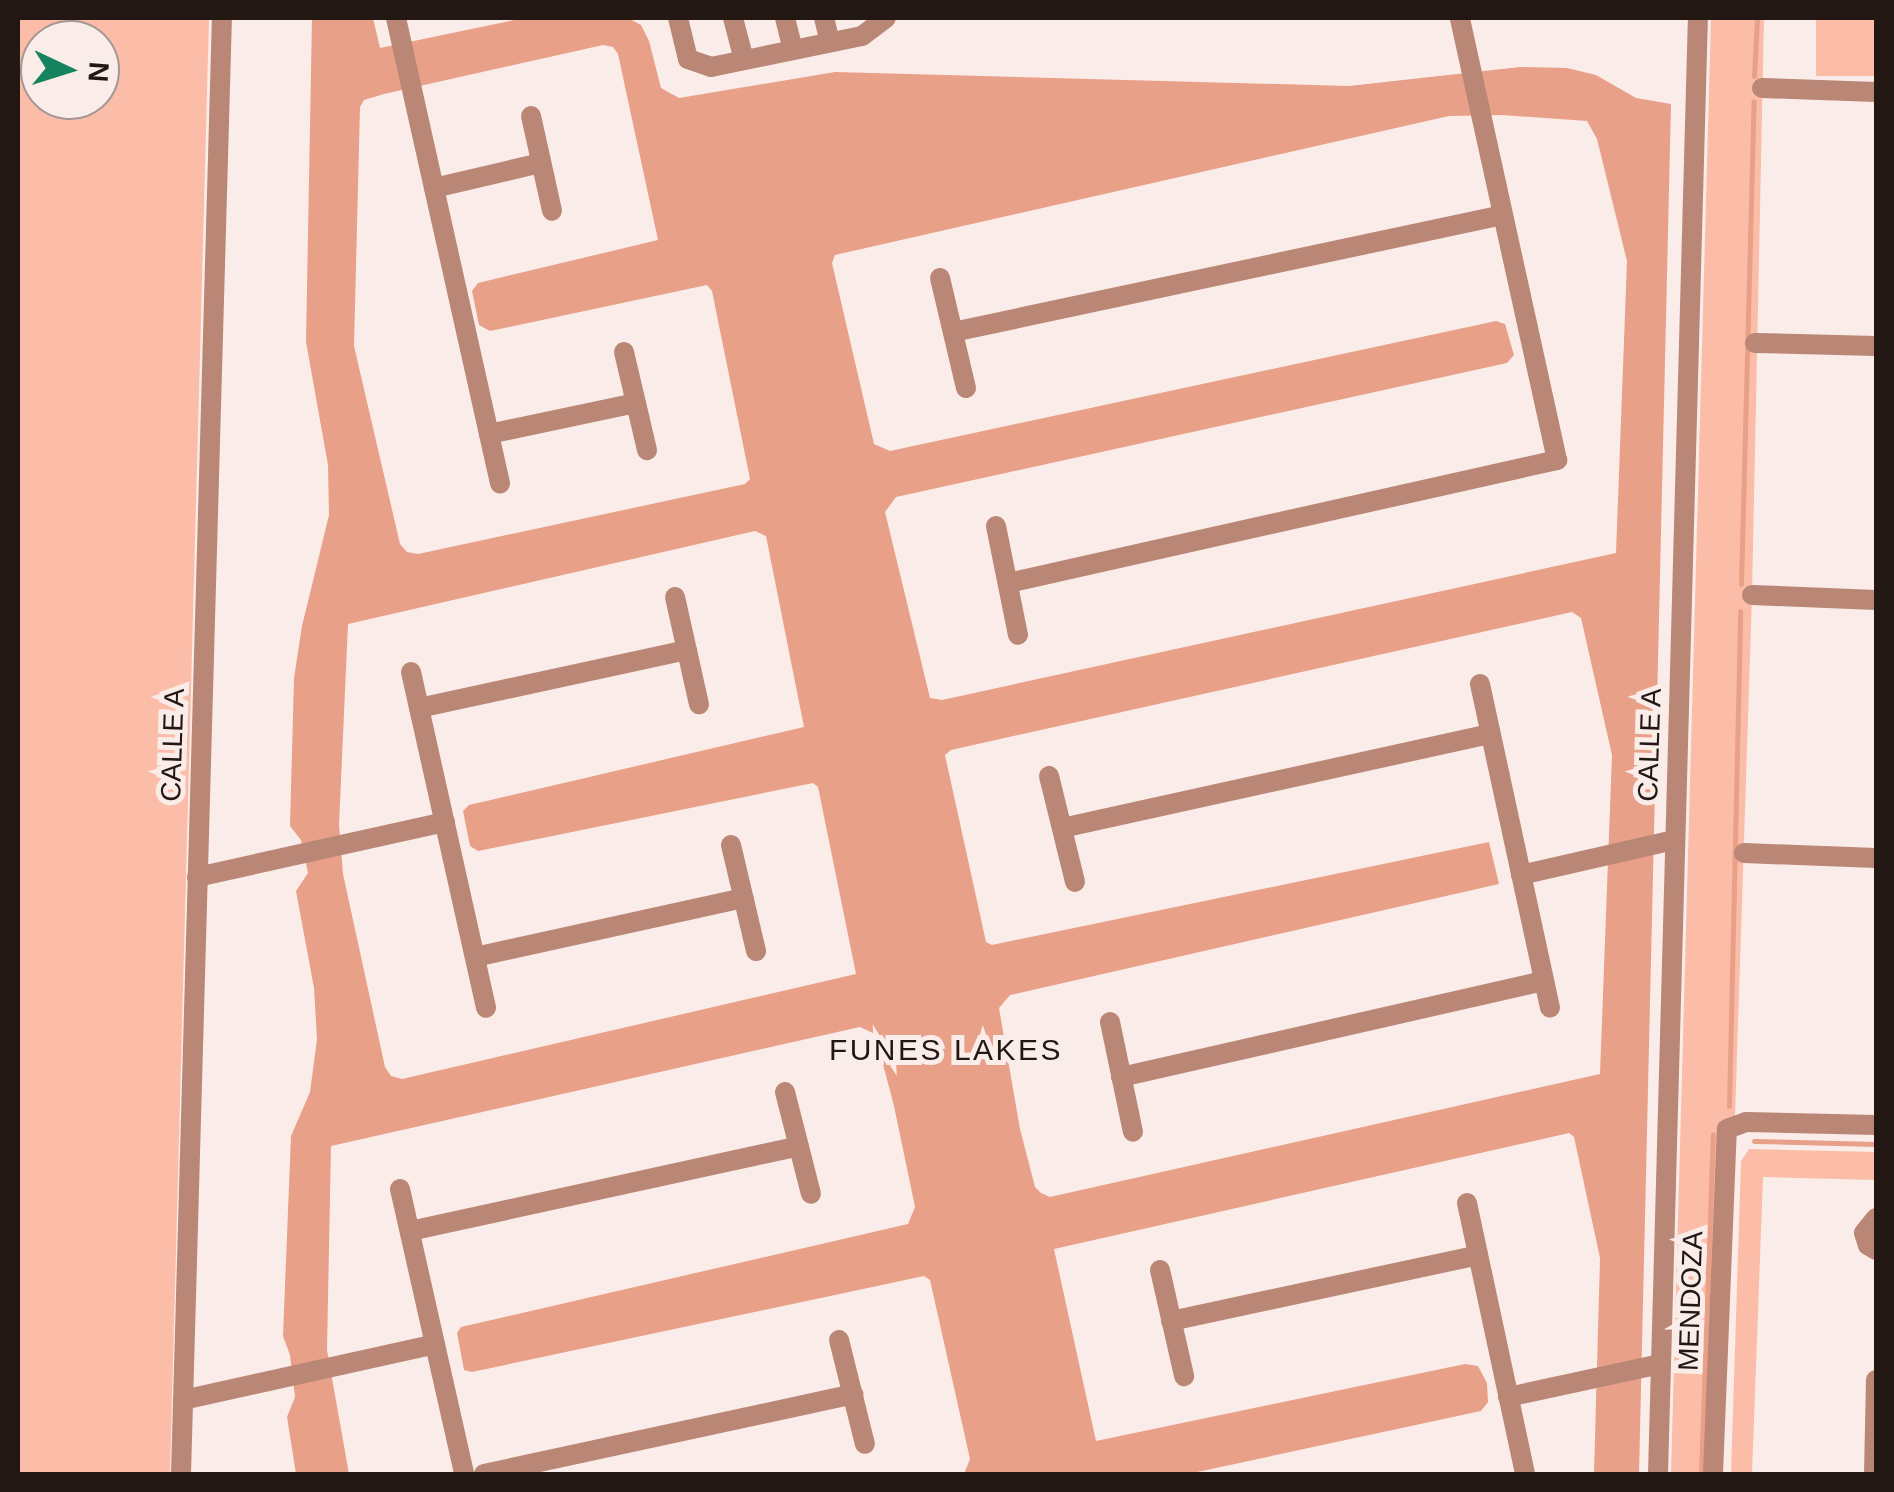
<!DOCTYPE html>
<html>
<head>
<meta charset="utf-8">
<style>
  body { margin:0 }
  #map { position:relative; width:1894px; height:1492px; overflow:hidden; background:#faece8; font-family:Helvetica,sans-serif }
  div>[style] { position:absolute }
  .green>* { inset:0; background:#fbbda8; transform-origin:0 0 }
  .water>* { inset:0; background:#e9a088 }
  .stream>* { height:5px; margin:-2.5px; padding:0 2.5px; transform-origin:2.5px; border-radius:2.5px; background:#e9a088 }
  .minor>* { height:20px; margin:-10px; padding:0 10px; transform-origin:10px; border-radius:10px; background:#ba8675 }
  span { translate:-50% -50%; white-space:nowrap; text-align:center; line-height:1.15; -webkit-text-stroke:10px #faece8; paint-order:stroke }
  .street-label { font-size:28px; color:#231713 }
  .neighbourhood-label { font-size:30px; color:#231713; letter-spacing:2.5px }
  .frame { position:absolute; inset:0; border:20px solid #231713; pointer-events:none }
  .north { position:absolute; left:20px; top:20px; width:100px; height:100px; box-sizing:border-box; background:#faece8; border:2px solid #a49793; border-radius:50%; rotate:94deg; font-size:28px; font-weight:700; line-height:40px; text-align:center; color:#231713 }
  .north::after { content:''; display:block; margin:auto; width:35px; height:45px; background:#16835f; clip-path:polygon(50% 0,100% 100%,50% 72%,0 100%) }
</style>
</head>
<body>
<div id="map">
  <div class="green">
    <div style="clip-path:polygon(evenodd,18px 18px,209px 18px,170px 1474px,18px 1474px,18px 18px,100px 40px,100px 100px,40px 100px,40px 40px,100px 40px)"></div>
    <div style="clip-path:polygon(1711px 18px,1764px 18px,1752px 595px,1735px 1117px,1720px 1121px,1707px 1474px,1671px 1474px)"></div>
    <div style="left:1816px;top:18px;width:60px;height:58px"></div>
    <div style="clip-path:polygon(1749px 1149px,1876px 1152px,1876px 1180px,1763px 1177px,1752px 1474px,1731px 1474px,1741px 1161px)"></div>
  </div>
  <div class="water">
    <div style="clip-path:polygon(evenodd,312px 18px,373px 18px,380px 48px,524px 18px,628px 18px,641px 25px,649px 41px,661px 88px,679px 98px,835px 72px,1349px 86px,1520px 67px,1567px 68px,1596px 75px,1636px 98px,1671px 104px,1639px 1474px,1594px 1474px,1600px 1258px,1574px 1137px,1569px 1133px,1054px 1249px,1096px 1441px,1465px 1364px,1478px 1366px,1487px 1383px,1488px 1402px,1481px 1411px,1188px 1474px,964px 1474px,970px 1459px,930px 1280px,924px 1276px,472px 1372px,464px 1370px,457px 1333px,461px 1327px,908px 1224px,915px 1207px,894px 1106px,875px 1034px,860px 1027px,331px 1146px,327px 1350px,349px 1474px,296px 1474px,287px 1417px,295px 1397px,290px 1355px,283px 1336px,291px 1136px,310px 1092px,317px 1039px,314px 988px,296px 891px,308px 873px,301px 840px,290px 826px,294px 678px,302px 626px,329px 515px,328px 465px,306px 342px,312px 18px,603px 45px,613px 47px,618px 54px,658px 240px,478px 283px,472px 291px,479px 325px,490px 331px,707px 285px,712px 291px,750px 479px,745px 484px,418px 554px,407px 552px,400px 544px,354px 346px,360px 107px,364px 100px,384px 94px,603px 45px,312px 18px,1502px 115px,1587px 121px,1597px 139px,1627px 261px,1616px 553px,942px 700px,930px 698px,885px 512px,896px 497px,1507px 363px,1514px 355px,1505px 324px,1496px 321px,890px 451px,874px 444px,832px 263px,835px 255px,1449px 116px,1502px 115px,312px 18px,755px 531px,766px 536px,804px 727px,469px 805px,463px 811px,470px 846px,478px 851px,813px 783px,818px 787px,856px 974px,402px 1079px,391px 1076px,385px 1067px,343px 874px,339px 825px,348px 624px,755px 531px,312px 18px,1572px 612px,1581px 618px,1612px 755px,1600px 1074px,1050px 1197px,1041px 1193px,1035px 1187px,1020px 1129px,999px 1008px,1010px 995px,1499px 884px,1489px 842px,992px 945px,986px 942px,945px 755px,951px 750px,1572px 612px)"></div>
  </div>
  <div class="stream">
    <div style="left:1754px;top:76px;width:58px;rotate:-87deg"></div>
    <div style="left:1741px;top:584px;width:483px;rotate:-88.5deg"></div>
    <div style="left:1729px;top:1106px;width:495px;rotate:-88.7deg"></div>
    <div style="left:1754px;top:1141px;width:122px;rotate:1.4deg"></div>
    <div style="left:1701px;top:1474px;width:340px;rotate:-88deg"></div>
  </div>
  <div class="minor">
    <div style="left:396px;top:18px;width:477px;rotate:77.4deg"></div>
    <div style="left:678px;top:18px;width:42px;rotate:76.3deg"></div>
    <div style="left:688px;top:59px;width:24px;rotate:19deg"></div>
    <div style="left:711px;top:67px;width:154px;rotate:-11.6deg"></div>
    <div style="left:862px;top:36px;width:30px;rotate:-37deg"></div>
    <div style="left:733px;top:18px;width:43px;rotate:75.3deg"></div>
    <div style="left:785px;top:18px;width:33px;rotate:76deg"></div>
    <div style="left:824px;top:18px;width:25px;rotate:76deg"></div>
    <div style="left:1762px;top:88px;width:114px;rotate:2deg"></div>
    <div style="left:531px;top:116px;width:97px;rotate:77.5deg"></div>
    <div style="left:434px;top:188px;width:110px;rotate:-13.2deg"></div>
    <div style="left:940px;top:278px;width:113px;rotate:76.7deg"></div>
    <div style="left:953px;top:332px;width:562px;rotate:-12.01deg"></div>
    <div style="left:1755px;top:343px;width:121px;rotate:1.4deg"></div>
    <div style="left:624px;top:352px;width:101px;rotate:76.8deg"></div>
    <div style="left:489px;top:434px;width:150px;rotate:-11.9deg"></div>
    <div style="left:996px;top:526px;width:111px;rotate:78.6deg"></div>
    <div style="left:1008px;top:583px;width:563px;rotate:-12.63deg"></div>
    <div style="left:1557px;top:460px;width:453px;rotate:-102.4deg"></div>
    <div style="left:1752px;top:595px;width:124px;rotate:2.3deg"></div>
    <div style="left:675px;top:597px;width:110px;rotate:77.4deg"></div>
    <div style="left:411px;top:672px;width:344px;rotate:77.4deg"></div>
    <div style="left:1480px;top:684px;width:331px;rotate:77.8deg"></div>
    <div style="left:419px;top:708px;width:274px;rotate:-12.2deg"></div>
    <div style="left:1049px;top:776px;width:109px;rotate:76.2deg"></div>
    <div style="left:1062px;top:828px;width:438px;rotate:-12.4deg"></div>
    <div style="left:731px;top:845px;width:109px;rotate:76.7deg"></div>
    <div style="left:1744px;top:853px;width:132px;rotate:2.2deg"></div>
    <div style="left:1521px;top:875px;width:157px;rotate:-12.9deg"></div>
    <div style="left:197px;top:877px;width:254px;rotate:-12.5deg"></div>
    <div style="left:475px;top:957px;width:275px;rotate:-12.4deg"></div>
    <div style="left:1110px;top:1022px;width:112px;rotate:78.2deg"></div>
    <div style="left:1121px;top:1077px;width:434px;rotate:-12.8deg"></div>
    <div style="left:785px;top:1092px;width:105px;rotate:75.7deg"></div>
    <div style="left:400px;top:1189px;width:292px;rotate:77.3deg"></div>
    <div style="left:1467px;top:1203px;width:277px;rotate:77.9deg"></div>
    <div style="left:1876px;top:1218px;width:19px;rotate:129deg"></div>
    <div style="left:1864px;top:1233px;width:13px;rotate:72deg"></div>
    <div style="left:1868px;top:1245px;width:9px;rotate:32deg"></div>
    <div style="left:410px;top:1231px;width:398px;rotate:-12.3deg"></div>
    <div style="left:1160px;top:1270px;width:109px;rotate:77.2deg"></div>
    <div style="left:1171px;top:1321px;width:314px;rotate:-12.1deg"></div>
    <div style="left:839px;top:1340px;width:107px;rotate:76deg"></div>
    <div style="left:1508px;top:1397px;width:156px;rotate:-12.2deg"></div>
    <div style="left:183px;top:1400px;width:258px;rotate:-12.5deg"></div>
    <div style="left:181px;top:1474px;width:1457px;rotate:-88.39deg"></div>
    <div style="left:484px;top:1474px;width:378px;rotate:-12.2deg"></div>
    <div style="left:1658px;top:1474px;width:1457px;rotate:-88.43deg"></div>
    <div style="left:1713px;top:1474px;width:345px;rotate:-87.7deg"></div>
    <div style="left:1727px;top:1129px;width:20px;rotate:-20deg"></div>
    <div style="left:1746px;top:1122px;width:130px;rotate:1.3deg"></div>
    <div style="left:1874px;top:1474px;width:94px;rotate:-88.8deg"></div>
  </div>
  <div class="street-label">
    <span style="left:173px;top:745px;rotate:-88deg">CALLE A</span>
    <span style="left:1650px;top:745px;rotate:-88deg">CALLE A</span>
    <span style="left:1691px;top:1301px;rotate:-88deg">MENDOZA</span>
  </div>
  <div class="neighbourhood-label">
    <span style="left:946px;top:1050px">FUNES LAKES</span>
  </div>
  <div class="frame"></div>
  <div class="north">N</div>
</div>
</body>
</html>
